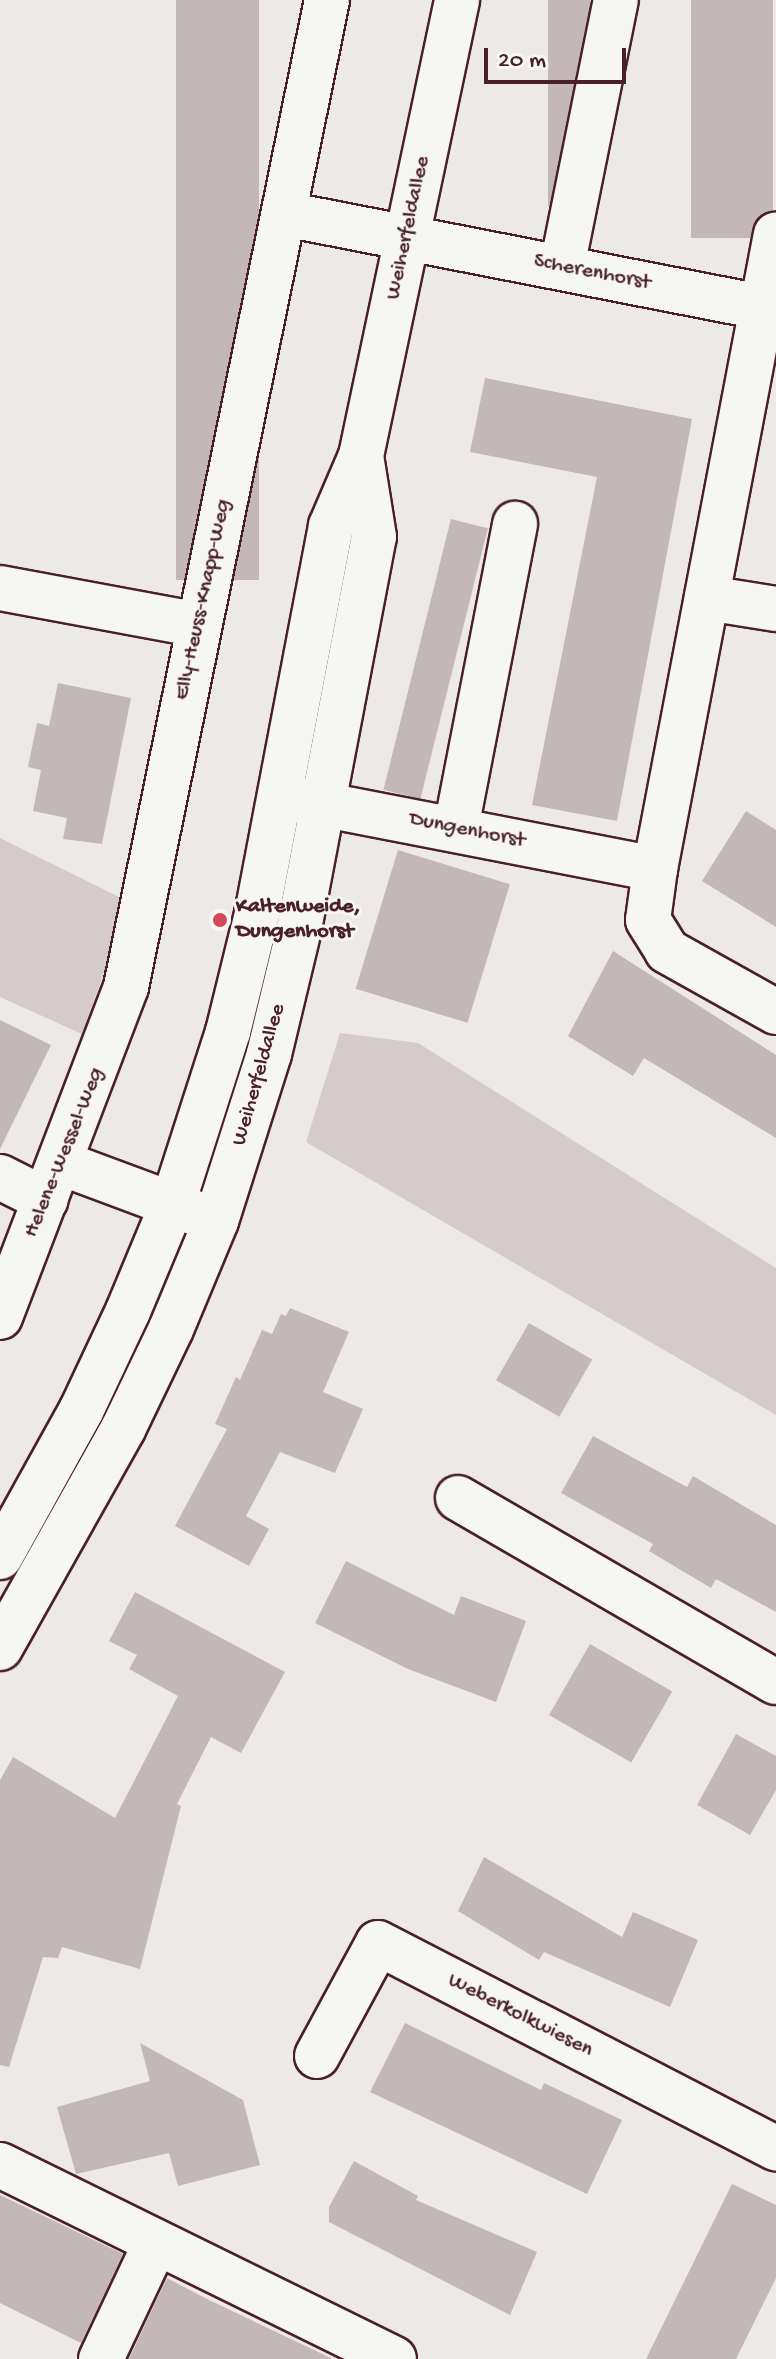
<!DOCTYPE html>
<html>
<head>
<meta charset="utf-8">
<style>
  body { margin:0 }
  #map { position:relative; width:776px; height:2359px; overflow:hidden; background:#ece9e6; font-family:"Gochi Hand",sans-serif }
  div>[style] { position:absolute }
  .green>* { inset:0; background:#d4cbca }
  .building>* { inset:0; background:#c4b7b7; transform-origin:0 0 }
  .roads { filter:drop-shadow(2px 0 #4a1f2b) drop-shadow(-2px 0 #4a1f2b) drop-shadow(0 2px #4a1f2b) drop-shadow(0 -2px #4a1f2b) }
  .minor>* { height:44px; margin:-22px; padding:0 22px; transform-origin:22px; border-radius:22px; background:#f6f6f2 }
  .major>* { height:44px; margin:-22px; padding:0 22px; transform-origin:22px; border-radius:22px; background:#f6f6f2 }
  .dots>* { width:22px; height:22px; translate:-50% -50%; box-sizing:border-box; border:4px solid #f6f6f2; border-radius:50% }
  span { translate:-50% -50%; white-space:nowrap; text-align:center; line-height:1.15; -webkit-text-stroke:6px #f6f6f2; paint-order:stroke }
  .street-label { font-size:22px; color:#4a1f2b }
  .poi-label { font-size:22px; color:#4a1f2b; font-weight:700 }
  .left { translate:0 -50%; text-align:left }
  .scale { position:absolute; left:484px; top:48px; width:142px; height:36px; box-sizing:border-box; border:4px solid #4a1f2b; border-top:0; padding-left:10px; font-size:24px; line-height:28px; white-space:nowrap; color:#4a1f2b; -webkit-text-stroke:6px #f6f6f2; paint-order:stroke }
</style>
</head>
<body>
<div id="map">
  <div class="green">
    <div style="clip-path:polygon(0 838px,129px 902px,82px 1034px,0 997px)"></div>
    <div style="clip-path:polygon(340px 1033px,418px 1043px,776px 1268px,776px 1415px,306px 1142px)"></div>
  </div>
  <div class="building">
    <div style="left:176px;top:0;width:83px;height:580px"></div>
    <div style="left:548px;top:0;width:42px;height:206px"></div>
    <div style="left:691px;top:0;width:82px;height:238px"></div>
    <div style="clip-path:polygon(485px 378px,692px 419px,617px 821px,532px 805px,597px 477px,470px 452px)"></div>
    <div style="left:451px;top:519px;width:38px;height:279px;rotate:14deg"></div>
    <div style="clip-path:polygon(58px 683px,131px 698px,102px 844px,63px 839px,67px 818px,33px 811px,41px 770px,28px 767px,37px 723px,49px 726px)"></div>
    <div style="clip-path:polygon(746px 811px,776px 830px,776px 927px,702px 881px)"></div>
    <div style="left:398px;top:850px;width:117px;height:145px;rotate:17deg"></div>
    <div style="clip-path:polygon(613px 951px,776px 1055px,776px 1138px,644px 1058px,633px 1076px,568px 1036px)"></div>
    <div style="clip-path:polygon(0 1020px,51px 1045px,0 1149px)"></div>
    <div style="clip-path:polygon(290px 1308px,349px 1332px,323px 1392px,363px 1409px,335px 1473px,280px 1452px,246px 1516px,269px 1529px,249px 1566px,175px 1526px,227px 1429px,215px 1424px,236px 1377px,240px 1380px,262px 1330px,272px 1334px,281px 1314px,286px 1316px)"></div>
    <div style="left:529px;top:1323px;width:73px;height:66px;rotate:30deg"></div>
    <div style="clip-path:polygon(593px 1436px,687px 1487px,693px 1476px,776px 1525px,776px 1612px,716px 1579px,711px 1588px,649px 1551px,653px 1544px,561px 1493px)"></div>
    <div style="clip-path:polygon(346px 1561px,454px 1615px,461px 1596px,526px 1621px,496px 1702px,408px 1669px,315px 1623px)"></div>
    <div style="clip-path:polygon(135px 1592px,285px 1672px,241px 1753px,211px 1737px,177px 1804px,181px 1806px,140px 1969px,62px 1947px,58px 1958px,43px 1957px,9px 2067px,0 2065px,0 1780px,13px 1757px,115px 1818px,178px 1696px,129px 1669px,137px 1655px,109px 1641px)"></div>
    <div style="left:590px;top:1644px;width:95px;height:82px;rotate:30deg"></div>
    <div style="clip-path:polygon(736px 1734px,776px 1756px,776px 1790px,750px 1835px,697px 1805px)"></div>
    <div style="clip-path:polygon(484px 1857px,622px 1937px,633px 1912px,698px 1940px,670px 2007px,544px 1952px,539px 1960px,458px 1911px)"></div>
    <div style="clip-path:polygon(405px 2023px,541px 2090px,544px 2083px,622px 2120px,587px 2194px,370px 2092px)"></div>
    <div style="clip-path:polygon(140px 2043px,243px 2100px,260px 2165px,178px 2186px,169px 2153px,76px 2174px,57px 2107px,150px 2081px)"></div>
    <div style="clip-path:polygon(354px 2161px,418px 2196px,416px 2200px,537px 2252px,510px 2315px,329px 2222px,329px 2207px)"></div>
    <div style="clip-path:polygon(732px 2184px,776px 2205px,776px 2278px,736px 2359px,646px 2359px)"></div>
    <div style="clip-path:polygon(0 2195px,123px 2254px,81px 2343px,0 2303px)"></div>
    <div style="clip-path:polygon(167px 2278px,209px 2300px,333px 2359px,129px 2359px)"></div>
  </div>
  <div class="roads">
    <div class="minor">
      <div style="left:285px;top:214px;width:500px;rotate:11.06deg"></div>
      <div style="left:562px;top:267px;width:272px;rotate:-78.6deg"></div>
      <div style="left:0;top:588px;width:202px;rotate:10.5deg"></div>
      <div style="left:707px;top:598px;width:70px;rotate:9.1deg"></div>
      <div style="left:285px;top:797px;width:377px;rotate:11deg"></div>
      <div style="left:655px;top:869px;width:646px;rotate:-79.21deg"></div>
      <div style="left:456px;top:828px;width:310px;rotate:-79deg"></div>
      <div style="left:655px;top:869px;width:51px;rotate:97.8deg"></div>
      <div style="left:648px;top:920px;width:36px;rotate:58deg"></div>
      <div style="left:667px;top:951px;width:125px;rotate:29.2deg"></div>
      <div style="left:61px;top:1163px;width:158px;rotate:20.4deg"></div>
      <div style="left:0;top:1177px;width:51px;rotate:26.6deg"></div>
      <div style="left:0;top:1317px;width:353px;rotate:-69.1deg"></div>
      <div style="left:126px;top:987px;width:1007px;rotate:-78.49deg"></div>
      <div style="left:458px;top:1498px;width:367px;rotate:30.1deg"></div>
      <div style="left:317px;top:2056px;width:128px;rotate:-61.6deg"></div>
      <div style="left:378px;top:1943px;width:448px;rotate:27.3deg"></div>
      <div style="left:0;top:2165px;width:439px;rotate:26.2deg"></div>
      <div style="left:101px;top:2359px;width:129px;rotate:-64.8deg"></div>
    </div>
    <div class="major">
      <div style="left:0;top:1557px;width:167px;rotate:-61deg"></div>
      <div style="left:81px;top:1411px;width:110px;rotate:-64.8deg"></div>
      <div style="left:128px;top:1311px;width:117px;rotate:-67.4deg"></div>
      <div style="left:173px;top:1203px;width:180px;rotate:-72.2deg"></div>
      <div style="left:228px;top:1032px;width:122px;rotate:-76.2deg"></div>
      <div style="left:257px;top:914px;width:395px;rotate:-79.2deg"></div>
      <div style="left:331px;top:526px;width:76px;rotate:-66.8deg"></div>
      <div style="left:361px;top:456px;width:466px;rotate:-78.1deg"></div>
      <div style="left:0;top:1648px;width:251px;rotate:-60.7deg"></div>
      <div style="left:123px;top:1429px;width:111px;rotate:-64.4deg"></div>
      <div style="left:171px;top:1329px;width:117px;rotate:-67.4deg"></div>
      <div style="left:216px;top:1221px;width:175px;rotate:-72.4deg"></div>
      <div style="left:269px;top:1054px;width:129px;rotate:-76.5deg"></div>
      <div style="left:299px;top:929px;width:399px;rotate:-79.2deg"></div>
      <div style="left:374px;top:537px;width:82px;rotate:-99.1deg"></div>
    </div>
  </div>
  <div class="dots">
    <div style="left:220px;top:920px;background:#d1495b"></div>
  </div>
  <div class="street-label">
    <span style="left:409px;top:228px;rotate:-78deg">Weiherfeldallee</span>
    <span style="left:592px;top:273px;rotate:11deg">Scherenhorst</span>
    <span style="left:204px;top:600px;rotate:-78deg">Elly-Heuss-Knapp-Weg</span>
    <span style="left:467px;top:831px;rotate:11deg">Dungenhorst</span>
    <span style="left:260px;top:1075px;rotate:-74deg">Weiherfeldallee</span>
    <span style="left:65px;top:1153px;rotate:-68deg">Helene-Wessel-Weg</span>
    <span style="left:520px;top:2016px;rotate:27deg">Weberkolkwiesen</span>
  </div>
  <div class="poi-label">
    <span class="left" style="left:236px;top:920px">Kaltenweide,<br>Dungenhorst</span>
  </div>
  <div class="scale">20 m</div>
</div>
</body>
</html>
